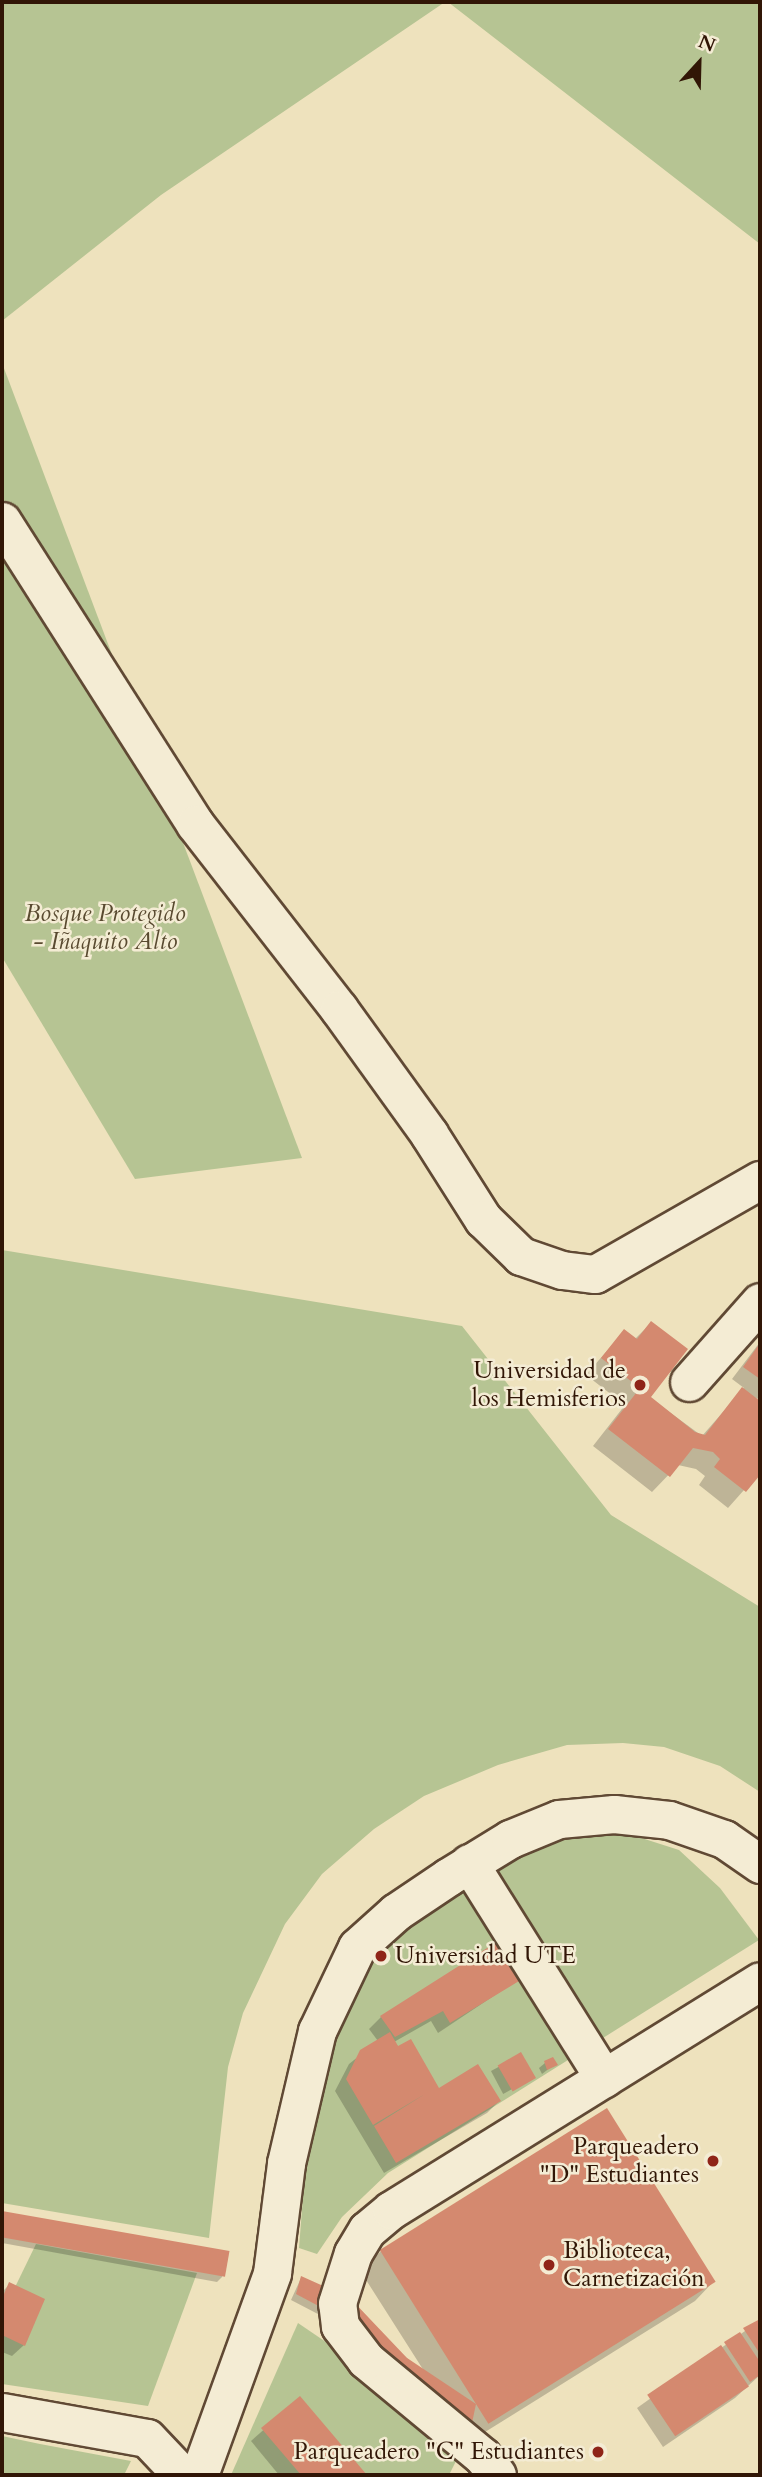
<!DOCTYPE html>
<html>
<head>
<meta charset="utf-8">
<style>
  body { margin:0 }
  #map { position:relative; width:762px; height:2477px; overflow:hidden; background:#eee2bd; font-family:Cardo,serif }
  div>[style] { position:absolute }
  .green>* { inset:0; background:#b6c493 }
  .shadow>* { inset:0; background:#0003; transform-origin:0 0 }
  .building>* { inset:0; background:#d4896f; transform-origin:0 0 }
  .roads { filter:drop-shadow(2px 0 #604934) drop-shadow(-2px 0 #604934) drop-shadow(0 2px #604934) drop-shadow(0 -2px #604934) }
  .minor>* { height:37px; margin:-18.5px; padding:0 18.5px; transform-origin:18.5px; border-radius:18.5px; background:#f4ecd4 }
  .dots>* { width:19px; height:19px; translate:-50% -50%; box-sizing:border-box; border:4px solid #f4ecd4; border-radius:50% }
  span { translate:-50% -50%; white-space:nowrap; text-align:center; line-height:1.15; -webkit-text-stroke:5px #f4ecd4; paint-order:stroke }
  .park-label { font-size:24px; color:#594a30; font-style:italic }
  .poi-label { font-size:24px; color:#311606 }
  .right { translate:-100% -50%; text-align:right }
  .left { translate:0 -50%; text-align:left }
  .frame { position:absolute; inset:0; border:4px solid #311606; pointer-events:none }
  .north { position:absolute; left:664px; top:28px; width:70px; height:70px; -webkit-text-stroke:5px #f4ecd4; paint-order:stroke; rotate:22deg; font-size:19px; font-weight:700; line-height:28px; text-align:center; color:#311606 }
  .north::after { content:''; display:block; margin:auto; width:24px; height:32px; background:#311606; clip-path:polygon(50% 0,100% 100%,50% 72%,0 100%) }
</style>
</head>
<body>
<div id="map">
  <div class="green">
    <div style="clip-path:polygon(2px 2px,445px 2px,161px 195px,2px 321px)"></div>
    <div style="clip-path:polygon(448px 2px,760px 2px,760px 245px,760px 244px)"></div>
    <div style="clip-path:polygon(2px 363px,302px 1158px,135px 1179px,2px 957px)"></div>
    <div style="clip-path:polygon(2px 1250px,462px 1326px,611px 1515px,760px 1607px,760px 1792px,720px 1766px,664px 1747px,623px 1743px,567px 1745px,498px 1765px,424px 1796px,374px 1829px,322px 1874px,285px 1924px,243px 2013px,228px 2067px,209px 2238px,2px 2203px)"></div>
    <div style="clip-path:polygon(629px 1834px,679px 1850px,720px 1888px,759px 1940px,388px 2173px,342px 2217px,317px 2254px,299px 2248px,312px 2081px,340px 2010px,369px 1965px,449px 1892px,512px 1860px,570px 1837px)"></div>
    <div style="clip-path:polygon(36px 2244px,197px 2273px,148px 2406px,2px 2384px,2px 2314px)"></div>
    <div style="clip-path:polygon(298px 2323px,386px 2383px,461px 2451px,449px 2475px,231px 2475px)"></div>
    <div style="clip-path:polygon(2px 2436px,40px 2444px,131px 2461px,124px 2475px,2px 2475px)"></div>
  </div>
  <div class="shadow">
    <div style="clip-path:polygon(651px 1323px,649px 1397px,702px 1436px,744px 1388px,732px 1379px,760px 1342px,760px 1399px,753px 1398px,760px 1403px,760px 1472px,728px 1508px,699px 1485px,705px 1476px,696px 1469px,678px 1465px,652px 1492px,593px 1446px,625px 1405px,586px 1375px,624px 1331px,635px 1339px)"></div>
    <div style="clip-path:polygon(516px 1981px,438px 2033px,431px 2021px,394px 2042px,438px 2090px,499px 2101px,487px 2113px,384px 2173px,335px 2091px,349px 2064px,378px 2041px,369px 2029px,381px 2017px)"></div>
    <div style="left:521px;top:2055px;width:26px;height:34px;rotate:62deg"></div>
    <div style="clip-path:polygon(545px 2063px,555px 2064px,542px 2074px,539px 2068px)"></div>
    <div style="clip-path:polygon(2px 2213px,227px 2254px,222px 2277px,217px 2282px,2px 2243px)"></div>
    <div style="clip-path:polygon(381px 2251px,715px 2280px,695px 2301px,469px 2442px,339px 2325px,291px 2300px,301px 2278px,424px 2371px,361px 2272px)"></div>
    <div style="clip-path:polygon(9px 2285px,24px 2345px,12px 2356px,2px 2352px,2px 2292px)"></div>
    <div style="clip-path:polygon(759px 2321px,760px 2375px,735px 2398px,663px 2447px,637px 2408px)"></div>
    <div style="clip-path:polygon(300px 2398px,365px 2475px,279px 2475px,251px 2441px)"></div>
  </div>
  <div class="building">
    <div style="clip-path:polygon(651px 1321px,688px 1349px,651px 1397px,695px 1432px,705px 1435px,742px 1387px,760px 1401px,760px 1475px,746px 1492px,714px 1467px,720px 1459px,713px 1452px,693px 1448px,670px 1477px,608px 1429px,640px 1388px,601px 1358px,624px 1329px,637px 1339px)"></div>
    <div style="clip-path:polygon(760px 1343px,760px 1379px,743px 1367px)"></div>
    <div style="clip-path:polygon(495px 1943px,519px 1981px,450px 2023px,443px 2011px,395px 2037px,380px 2016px)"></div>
    <div style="clip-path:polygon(390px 2032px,398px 2046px,411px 2039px,439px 2088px,478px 2064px,501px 2101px,396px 2163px,374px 2126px,425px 2094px,373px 2125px,346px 2079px,360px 2050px)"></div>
    <div style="left:521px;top:2052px;width:30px;height:27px;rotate:60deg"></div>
    <div style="clip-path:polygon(553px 2057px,558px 2065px,547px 2070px,544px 2061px)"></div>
    <div style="left:607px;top:2108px;width:205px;height:268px;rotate:58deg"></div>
    <div style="left:2px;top:2211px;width:231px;height:26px;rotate:10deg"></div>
    <div style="clip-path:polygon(301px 2276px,350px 2298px,407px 2358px,476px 2404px,472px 2423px,398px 2377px,345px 2320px,296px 2294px)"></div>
    <div style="clip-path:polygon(9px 2282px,45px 2299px,25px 2346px,2px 2335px,2px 2299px)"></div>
    <div style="clip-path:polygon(760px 2319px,760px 2354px,743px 2328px)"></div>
    <div style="clip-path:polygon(740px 2332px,760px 2362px,760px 2375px,750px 2382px,724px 2342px)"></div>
    <div style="left:721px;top:2345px;width:50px;height:89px;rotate:56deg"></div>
    <div style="clip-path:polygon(300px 2396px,367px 2475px,301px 2475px,261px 2428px)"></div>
  </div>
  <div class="roads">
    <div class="minor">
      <div style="left:2px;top:521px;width:359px;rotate:57.5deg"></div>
      <div style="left:195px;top:824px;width:234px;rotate:52.1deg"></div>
      <div style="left:339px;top:1009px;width:154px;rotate:54.2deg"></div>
      <div style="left:429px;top:1134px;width:101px;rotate:57.6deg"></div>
      <div style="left:483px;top:1219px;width:53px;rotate:44.2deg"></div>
      <div style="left:521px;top:1256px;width:43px;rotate:18.9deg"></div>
      <div style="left:562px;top:1270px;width:33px;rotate:7deg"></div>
      <div style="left:595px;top:1274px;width:190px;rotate:-29.7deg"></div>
      <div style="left:689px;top:1382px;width:107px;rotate:-48.4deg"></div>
      <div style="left:469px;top:1863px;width:254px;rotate:57.9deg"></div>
      <div style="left:2px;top:2412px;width:147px;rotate:10.2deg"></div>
      <div style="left:147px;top:2438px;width:51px;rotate:46.6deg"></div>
      <div style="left:199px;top:2475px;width:215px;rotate:-70.1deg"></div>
      <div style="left:272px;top:2273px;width:111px;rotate:-82.7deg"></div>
      <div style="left:286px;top:2163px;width:136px;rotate:-76.8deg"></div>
      <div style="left:317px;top:2031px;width:93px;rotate:-64.5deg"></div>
      <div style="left:357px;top:1947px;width:52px;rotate:-41.9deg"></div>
      <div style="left:396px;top:1912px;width:63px;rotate:-33.9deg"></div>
      <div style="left:448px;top:1877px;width:73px;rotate:-31.5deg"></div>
      <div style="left:510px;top:1839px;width:53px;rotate:-22.2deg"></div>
      <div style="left:559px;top:1819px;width:55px;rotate:-5.2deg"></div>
      <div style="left:614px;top:1814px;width:55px;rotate:6.2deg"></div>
      <div style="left:669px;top:1820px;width:58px;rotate:19.1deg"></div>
      <div style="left:724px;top:1839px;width:44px;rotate:34.8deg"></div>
      <div style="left:497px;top:2475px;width:24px;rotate:-128deg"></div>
      <div style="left:482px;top:2456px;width:151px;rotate:-140.4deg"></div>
      <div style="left:366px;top:2360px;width:43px;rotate:-127.4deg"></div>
      <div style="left:340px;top:2326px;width:23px;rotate:-97deg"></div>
      <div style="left:337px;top:2303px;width:52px;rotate:-72.3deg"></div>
      <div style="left:353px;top:2253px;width:27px;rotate:-59deg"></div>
      <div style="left:367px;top:2230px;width:31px;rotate:-40deg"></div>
      <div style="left:391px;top:2210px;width:434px;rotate:-31.8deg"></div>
    </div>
  </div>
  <div class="dots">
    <div style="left:640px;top:1385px;background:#8f2418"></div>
    <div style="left:381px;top:1956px;background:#8f2418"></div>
    <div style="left:713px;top:2161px;background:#8f2418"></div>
    <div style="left:549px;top:2265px;background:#8f2418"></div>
    <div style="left:598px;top:2452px;background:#8f2418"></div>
  </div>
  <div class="park-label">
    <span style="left:105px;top:928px">Bosque Protegido<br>- Iñaquito Alto</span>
  </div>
  <div class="poi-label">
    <span class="right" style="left:626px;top:1385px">Universidad de<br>los Hemisferios</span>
    <span class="left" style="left:395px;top:1956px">Universidad UTE</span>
    <span class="right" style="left:699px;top:2161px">Parqueadero<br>"D" Estudiantes</span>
    <span class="left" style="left:563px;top:2265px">Biblioteca,<br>Carnetización</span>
    <span class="right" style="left:584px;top:2452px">Parqueadero "C" Estudiantes</span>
  </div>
  <div class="frame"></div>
  <div class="north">N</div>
</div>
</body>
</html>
